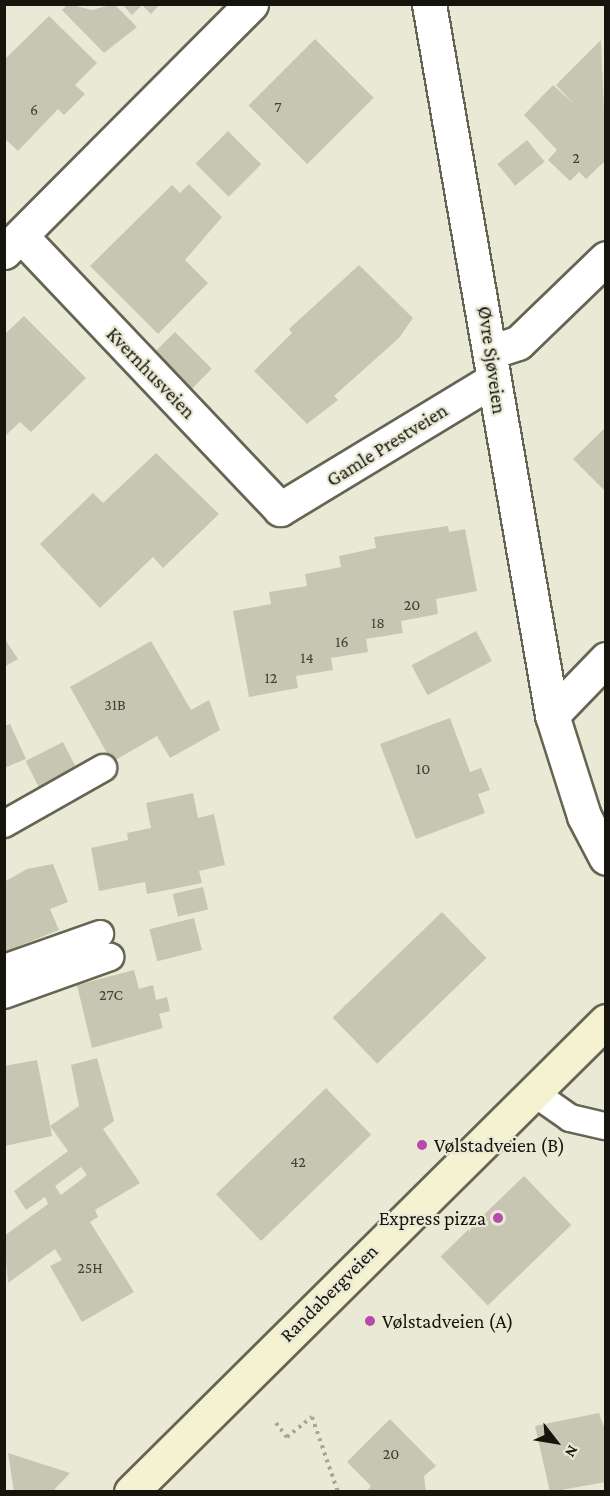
<!DOCTYPE html>
<html>
<head>
<meta charset="utf-8">
<style>
  body { margin:0 }
  #map { position:relative; width:610px; height:1496px; overflow:hidden; background:#e9e9d5; font-family:"Crimson Pro",serif }
  div>[style] { position:absolute }
  .building>* { inset:0; background:#c6c6b2; transform-origin:0 0 }
  .path>* { height:4px; margin-top:-2px; transform-origin:0; background:repeating-linear-gradient(90deg,#a7a797 0 3px,transparent 0 7.5px) }
  .roads { filter:drop-shadow(2px 0 #656554) drop-shadow(-2px 0 #656554) drop-shadow(0 2px #656554) drop-shadow(0 -2px #656554) }
  .lane>* { height:26px; margin:-13px; padding:0 13px; transform-origin:13px; border-radius:13px; background:#fff }
  .street>* { height:33px; margin:-16.5px; padding:0 16.5px; transform-origin:16.5px; border-radius:16.5px; background:#fff }
  .secondary>* { height:33px; margin:-16.5px; padding:0 16.5px; transform-origin:16.5px; border-radius:16.5px; background:#f4f2d0 }
  .dots>* { width:16px; height:16px; translate:-50% -50%; box-sizing:border-box; border:3px solid #e9e9d5; border-radius:50% }
  span { translate:-50% -50%; white-space:nowrap; text-align:center; line-height:1.15; -webkit-text-stroke:4.5px #e9e9d5; paint-order:stroke }
  .number-label { font-size:16px; color:#414137 }
  .number-label span { -webkit-text-stroke-width:0 }
  .street-label { font-size:20px; color:#15150e }
  .poi-label { font-size:20px; color:#15150e }
  .left { translate:0 -50%; text-align:left }
  .right { translate:-100% -50%; text-align:right }
  .frame { position:absolute; inset:0; border:6px solid #15150e; pointer-events:none }
  .north { position:absolute; left:526px; top:1412px; width:60px; height:60px; -webkit-text-stroke:4px #e9e9d5; paint-order:stroke; rotate:121deg; font-size:16px; font-weight:700; line-height:24px; text-align:center; color:#15150e }
  .north::after { content:''; display:block; margin:auto; width:21px; height:27px; background:#15150e; clip-path:polygon(50% 0,100% 100%,50% 72%,0 100%) }
</style>
</head>
<body>
<div id="map">
  <div class="building">
    <div style="clip-path:polygon(68px 4px,92px 10px,114px 4px,137px 27px,104px 53px,62px 10px)"></div>
    <div style="clip-path:polygon(122px 4px,160px 4px,151px 14px,142px 5px,132px 15px)"></div>
    <div style="clip-path:polygon(49px 16px,97px 63px,75px 85px,85px 94px,64px 115px,58px 109px,18px 151px,4px 138px,4px 60px)"></div>
    <div style="left:315px;top:39px;width:83px;height:94px;rotate:45deg"></div>
    <div style="clip-path:polygon(601px 40px,606px 160px,586px 179px,579px 172px,570px 181px,548px 160px,557px 150px,524px 115px,553px 85px,574px 104px,556px 85px)"></div>
    <div style="left:228px;top:131px;width:47px;height:46px;rotate:45deg"></div>
    <div style="left:527px;top:140px;width:28px;height:38px;rotate:51deg"></div>
    <div style="clip-path:polygon(189px 184px,222px 217px,185px 260px,208px 283px,158px 334px,90px 266px,172px 185px,180px 193px)"></div>
    <div style="clip-path:polygon(359px 265px,413px 318px,399px 338px,334px 396px,338px 400px,307px 424px,254px 371px,292px 333px,289px 329px)"></div>
    <div style="clip-path:polygon(24px 316px,86px 378px,31px 432px,20px 422px,4px 437px,4px 335px)"></div>
    <div style="left:175px;top:332px;width:52px;height:38px;rotate:45deg"></div>
    <div style="clip-path:polygon(606px 427px,606px 492px,573px 459px)"></div>
    <div style="clip-path:polygon(156px 453px,219px 514px,163px 568px,153px 557px,100px 608px,40px 544px,93px 493px,103px 503px)"></div>
    <div style="clip-path:polygon(448px 526px,449px 532px,465px 529px,477px 591px,436px 599px,438px 614px,401px 621px,403px 633px,366px 639px,368px 652px,331px 658px,333px 670px,296px 676px,298px 688px,249px 697px,233px 611px,271px 604px,269px 592px,307px 586px,305px 574px,341px 567px,339px 556px,376px 548px,374px 537px)"></div>
    <div style="left:476px;top:631px;width:34px;height:73px;rotate:62deg"></div>
    <div style="clip-path:polygon(4px 638px,18px 659px,4px 667px)"></div>
    <div style="clip-path:polygon(151px 641px,191px 710px,209px 700px,220px 730px,170px 758px,157px 736px,112px 762px,70px 687px)"></div>
    <div style="clip-path:polygon(450px 718px,470px 772px,481px 768px,490px 790px,478px 794px,485px 813px,416px 839px,380px 744px)"></div>
    <div style="clip-path:polygon(10px 724px,26px 759px,4px 768px,4px 726px)"></div>
    <div style="left:63px;top:742px;width:30px;height:42px;rotate:63deg"></div>
    <div style="clip-path:polygon(193px 793px,198px 818px,214px 814px,225px 865px,199px 871px,202px 883px,147px 894px,145px 882px,99px 891px,91px 848px,128px 840px,127px 833px,151px 828px,146px 803px)"></div>
    <div style="clip-path:polygon(53px 864px,68px 902px,50px 909px,59px 930px,4px 952px,4px 882px,27px 869px)"></div>
    <div style="left:203px;top:887px;width:23px;height:31px;rotate:77deg"></div>
    <div style="left:442px;top:912px;width:64px;height:152px;rotate:46deg"></div>
    <div style="left:194px;top:918px;width:33px;height:46px;rotate:76deg"></div>
    <div style="clip-path:polygon(134px 970px,139px 989px,153px 985px,156px 1000px,167px 997px,170px 1011px,159px 1014px,163px 1028px,92px 1048px,77px 985px)"></div>
    <div style="clip-path:polygon(evenodd,97px 1058px,114px 1121px,103px 1129px,140px 1183px,95px 1210px,98px 1217px,90px 1222px,134px 1292px,82px 1322px,50px 1266px,62px 1260px,55px 1249px,8px 1283px,4px 1236px,48px 1204px,45px 1197px,26px 1210px,14px 1191px,68px 1151px,50px 1126px,79px 1106px,71px 1065px,97px 1058px,81px 1167px,87px 1175px,61px 1195px,55px 1186px,81px 1167px)"></div>
    <div style="clip-path:polygon(37px 1060px,52px 1136px,4px 1146px,4px 1066px)"></div>
    <div style="left:326px;top:1088px;width:65px;height:153px;rotate:46deg"></div>
    <div style="left:524px;top:1176px;width:68px;height:116px;rotate:46deg"></div>
    <div style="clip-path:polygon(599px 1413px,606px 1433px,606px 1482px,550px 1492px,535px 1426px)"></div>
    <div style="clip-path:polygon(390px 1419px,436px 1466px,424px 1476px,426px 1492px,366px 1492px,371px 1486px,347px 1462px)"></div>
    <div style="clip-path:polygon(8px 1453px,70px 1473px,52px 1492px,14px 1492px)"></div>
  </div>
  <div class="path">
    <div style="left:276px;top:1423px;width:18px;rotate:52deg"></div>
    <div style="left:287px;top:1437px;width:32px;rotate:-39deg"></div>
    <div style="left:312px;top:1417px;width:79px;rotate:70.9deg"></div>
  </div>
  <div class="roads">
    <div class="lane">
      <div style="left:4px;top:824px;width:114px;rotate:-29.5deg"></div>
      <div style="left:4px;top:968px;width:102px;rotate:-19.5deg"></div>
      <div style="left:4px;top:995px;width:113px;rotate:-19.7deg"></div>
      <div style="left:533px;top:1092px;width:45px;rotate:35.1deg"></div>
      <div style="left:570px;top:1118px;width:37px;rotate:13deg"></div>
    </div>
    <div class="street">
      <div style="left:429px;top:4px;width:722px;rotate:80.19deg"></div>
      <div style="left:552px;top:715px;width:106px;rotate:72.4deg"></div>
      <div style="left:584px;top:816px;width:47px;rotate:62.4deg"></div>
      <div style="left:22px;top:237px;width:375px;rotate:46.5deg"></div>
      <div style="left:280px;top:509px;width:249px;rotate:-31.2deg"></div>
      <div style="left:4px;top:252px;width:350px;rotate:-45.1deg"></div>
      <div style="left:493px;top:351px;width:26px;rotate:-18deg"></div>
      <div style="left:518px;top:343px;width:122px;rotate:-44deg"></div>
      <div style="left:552px;top:715px;width:78px;rotate:-46deg"></div>
    </div>
    <div class="secondary">
      <div style="left:131px;top:1492px;width:669px;rotate:-44.76deg"></div>
    </div>
  </div>
  <div class="dots">
    <div style="left:422px;top:1145px;background:#b64bac"></div>
    <div style="left:498px;top:1218px;background:#b64bac"></div>
    <div style="left:370px;top:1321px;background:#b64bac"></div>
  </div>
  <div class="number-label">
    <span style="left:278px;top:107px">7</span>
    <span style="left:34px;top:110px">6</span>
    <span style="left:576px;top:158px">2</span>
    <span style="left:412px;top:605px">20</span>
    <span style="left:378px;top:623px">18</span>
    <span style="left:342px;top:642px">16</span>
    <span style="left:307px;top:658px">14</span>
    <span style="left:271px;top:678px">12</span>
    <span style="left:115px;top:705px">31B</span>
    <span style="left:423px;top:769px">10</span>
    <span style="left:111px;top:995px">27C</span>
    <span style="left:298px;top:1162px">42</span>
    <span style="left:90px;top:1268px">25H</span>
    <span style="left:391px;top:1454px">20</span>
  </div>
  <div class="street-label">
    <span style="left:492px;top:360px;rotate:82deg">Øvre Sjøveien</span>
    <span style="left:151px;top:373px;rotate:46deg">Kvernhusveien</span>
    <span style="left:387px;top:445px;rotate:-32deg">Gamle Prestveien</span>
    <span style="left:329px;top:1293px;rotate:-45deg">Randabergveien</span>
  </div>
  <div class="poi-label">
    <span class="left" style="left:434px;top:1145px">Vølstadveien (B)</span>
    <span class="right" style="left:486px;top:1218px">Express pizza</span>
    <span class="left" style="left:382px;top:1321px">Vølstadveien (A)</span>
  </div>
  <div class="frame"></div>
  <div class="north">N</div>
</div>
</body>
</html>
